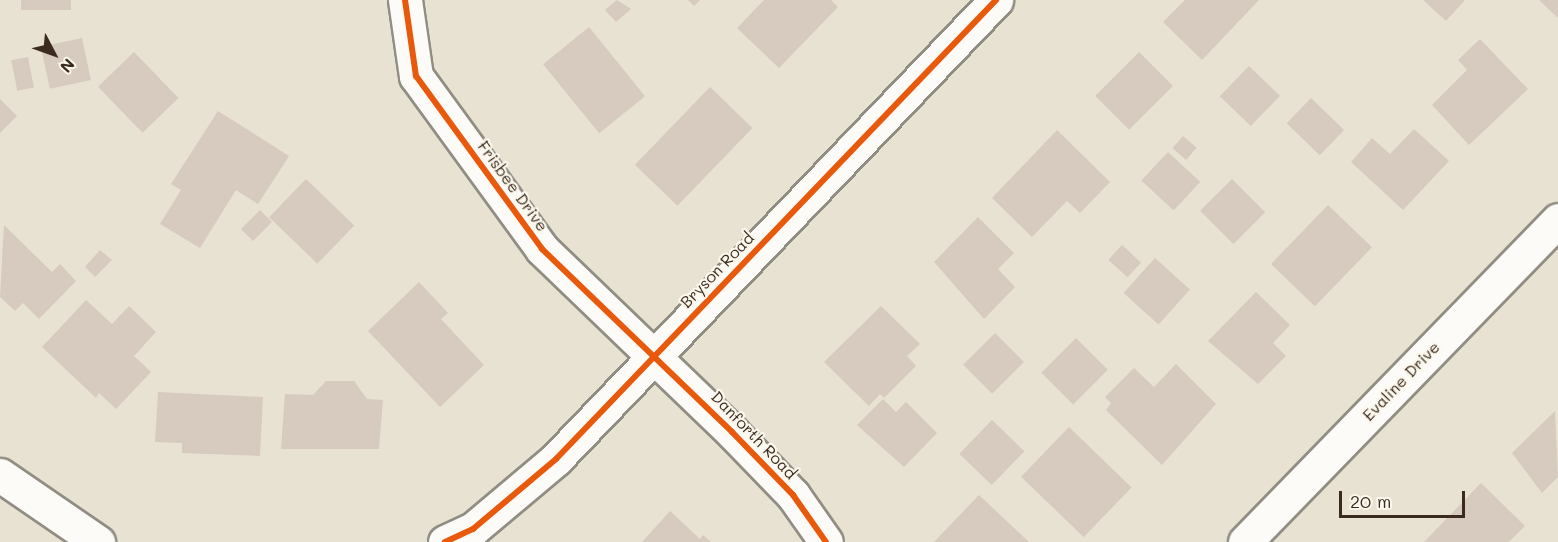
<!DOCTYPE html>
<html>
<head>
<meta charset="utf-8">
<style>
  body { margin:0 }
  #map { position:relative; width:1558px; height:542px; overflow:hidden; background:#e8e2d2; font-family:Mali,sans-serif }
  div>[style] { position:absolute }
  .building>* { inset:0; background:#d7cabf; transform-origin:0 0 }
  .roads { filter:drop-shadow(2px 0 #928d83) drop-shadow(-2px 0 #928d83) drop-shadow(0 2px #928d83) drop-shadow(0 -2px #928d83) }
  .minor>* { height:33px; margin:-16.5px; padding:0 16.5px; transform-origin:16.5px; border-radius:16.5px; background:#fcfbf8 }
  .cycleway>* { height:6px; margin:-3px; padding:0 3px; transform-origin:3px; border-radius:3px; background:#e8590c }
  span { translate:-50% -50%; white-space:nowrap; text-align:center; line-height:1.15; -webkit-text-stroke:4.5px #fbf7ec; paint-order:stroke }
  .street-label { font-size:16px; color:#3b2a1e }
  .north { position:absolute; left:24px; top:24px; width:60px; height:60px; -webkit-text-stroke:4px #fbf7ec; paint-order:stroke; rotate:131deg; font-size:16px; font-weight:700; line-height:24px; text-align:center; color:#3b2a1e }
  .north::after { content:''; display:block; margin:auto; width:21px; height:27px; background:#3b2a1e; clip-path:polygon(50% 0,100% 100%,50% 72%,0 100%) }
  .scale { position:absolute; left:1339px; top:491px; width:126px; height:27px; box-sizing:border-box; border:3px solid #3b2a1e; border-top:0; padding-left:8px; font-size:18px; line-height:21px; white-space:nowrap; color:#3b2a1e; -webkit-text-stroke:4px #fbf7ec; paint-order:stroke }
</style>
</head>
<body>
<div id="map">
  <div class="building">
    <div style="left:21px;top:0;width:50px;height:10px"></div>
    <div style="clip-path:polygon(617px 0,631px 9px,616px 22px,605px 10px)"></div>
    <div style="clip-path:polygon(688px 0,700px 0,694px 6px)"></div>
    <div style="clip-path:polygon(764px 0,831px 0,838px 7px,779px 68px,737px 28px)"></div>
    <div style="clip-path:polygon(1185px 0,1259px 0,1202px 60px,1163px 22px)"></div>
    <div style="clip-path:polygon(1423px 0,1465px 0,1446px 21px)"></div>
    <div style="clip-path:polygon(1539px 0,1558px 0,1558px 18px)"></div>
    <div style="left:589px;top:27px;width:89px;height:59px;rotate:51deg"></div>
    <div style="left:82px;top:38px;width:43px;height:42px;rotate:78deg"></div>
    <div style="clip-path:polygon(1480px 39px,1528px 89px,1469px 145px,1432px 105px,1467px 70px,1458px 60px)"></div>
    <div style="left:134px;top:52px;width:64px;height:50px;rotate:46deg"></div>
    <div style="left:1139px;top:52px;width:48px;height:62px;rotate:45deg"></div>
    <div style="left:28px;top:57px;width:31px;height:17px;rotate:79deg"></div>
    <div style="left:1249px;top:66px;width:43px;height:42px;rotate:44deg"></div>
    <div style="left:710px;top:87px;width:59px;height:108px;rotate:44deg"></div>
    <div style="left:1311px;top:98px;width:46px;height:35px;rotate:44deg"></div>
    <div style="clip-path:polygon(0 99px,17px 116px,0 133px)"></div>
    <div style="clip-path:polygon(218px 111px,289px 156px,258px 204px,236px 190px,200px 248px,160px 224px,181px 190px,171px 184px)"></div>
    <div style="clip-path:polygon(1414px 129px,1449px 161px,1403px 210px,1351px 162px,1372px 138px,1390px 154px)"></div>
    <div style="clip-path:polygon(1057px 130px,1110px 182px,1080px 213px,1067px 201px,1032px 237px,992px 198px)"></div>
    <div style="left:1183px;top:136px;width:18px;height:16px;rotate:41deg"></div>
    <div style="left:1168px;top:152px;width:44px;height:39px;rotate:43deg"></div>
    <div style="left:306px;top:179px;width:67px;height:53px;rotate:44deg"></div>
    <div style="left:1232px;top:179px;width:47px;height:45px;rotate:45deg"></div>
    <div style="left:1328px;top:205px;width:61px;height:82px;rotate:44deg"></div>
    <div style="left:260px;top:210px;width:17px;height:27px;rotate:45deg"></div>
    <div style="clip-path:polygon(978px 217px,1014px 253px,998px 269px,1015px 287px,984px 319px,934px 262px)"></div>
    <div style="clip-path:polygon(4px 225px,52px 272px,60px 264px,76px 281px,39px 319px,23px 303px,15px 311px,0 297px)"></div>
    <div style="left:1122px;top:245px;width:26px;height:20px;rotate:43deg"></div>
    <div style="clip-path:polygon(100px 250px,112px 260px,95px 277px,85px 267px)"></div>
    <div style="left:1155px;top:258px;width:47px;height:47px;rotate:42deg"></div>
    <div style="clip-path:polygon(419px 282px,448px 313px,441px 319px,484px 365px,440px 407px,368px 331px)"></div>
    <div style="clip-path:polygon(1256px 292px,1290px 325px,1273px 343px,1286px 356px,1258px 384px,1208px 341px)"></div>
    <div style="clip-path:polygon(86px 300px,112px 324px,129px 306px,156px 332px,134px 356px,151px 372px,116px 409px,99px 393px,96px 398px,42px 347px)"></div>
    <div style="clip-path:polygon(881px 306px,920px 344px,907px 356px,916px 366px,884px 398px,880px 394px,869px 406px,824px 362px)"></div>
    <div style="left:995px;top:333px;width:41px;height:45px;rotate:45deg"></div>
    <div style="left:1076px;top:338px;width:45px;height:49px;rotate:45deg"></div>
    <div style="clip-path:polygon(1176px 364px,1216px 404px,1162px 465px,1106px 410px,1111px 403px,1105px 397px,1134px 368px,1154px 387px)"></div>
    <div style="clip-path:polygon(326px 381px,354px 381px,367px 399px,383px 400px,379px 449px,281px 449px,285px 394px,313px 395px)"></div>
    <div style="clip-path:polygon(158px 392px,263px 397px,260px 456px,182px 453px,182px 443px,155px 442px)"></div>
    <div style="clip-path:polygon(883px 399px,896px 412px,906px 402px,937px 433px,904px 467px,857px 425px)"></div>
    <div style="clip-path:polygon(1555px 411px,1558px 477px,1542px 493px,1512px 453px)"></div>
    <div style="left:992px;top:420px;width:45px;height:47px;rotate:44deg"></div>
    <div style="left:1069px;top:427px;width:87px;height:69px;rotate:44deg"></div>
    <div style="clip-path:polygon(1481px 483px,1525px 526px,1509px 542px,1424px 542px)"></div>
    <div style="clip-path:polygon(979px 495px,1029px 542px,934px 542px)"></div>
    <div style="clip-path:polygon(670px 511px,700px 539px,703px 535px,711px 542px,642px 542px)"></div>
  </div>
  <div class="roads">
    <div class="minor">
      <div style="left:405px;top:0;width:77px;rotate:81.8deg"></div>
      <div style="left:416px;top:76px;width:214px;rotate:53.9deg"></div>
      <div style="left:542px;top:249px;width:264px;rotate:43.9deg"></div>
      <div style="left:732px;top:432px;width:88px;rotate:45.9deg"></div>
      <div style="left:793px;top:495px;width:57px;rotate:54.9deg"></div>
      <div style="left:0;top:475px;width:119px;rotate:34.4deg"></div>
      <div style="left:445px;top:542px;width:31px;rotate:-25deg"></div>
      <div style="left:473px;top:529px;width:109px;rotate:-40.1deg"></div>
      <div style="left:556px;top:459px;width:636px;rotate:-46.21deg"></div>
      <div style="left:1245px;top:542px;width:449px;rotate:-45.8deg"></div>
    </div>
  </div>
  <div class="cycleway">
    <div style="left:405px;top:0;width:77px;rotate:81.8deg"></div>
    <div style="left:416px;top:76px;width:214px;rotate:53.9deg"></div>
    <div style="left:542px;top:249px;width:264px;rotate:43.9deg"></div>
    <div style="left:732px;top:432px;width:88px;rotate:45.9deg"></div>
    <div style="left:793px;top:495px;width:57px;rotate:54.9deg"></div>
    <div style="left:445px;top:542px;width:31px;rotate:-25deg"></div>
    <div style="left:473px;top:529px;width:109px;rotate:-40.1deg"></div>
    <div style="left:556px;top:459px;width:636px;rotate:-46.21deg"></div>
  </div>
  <div class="street-label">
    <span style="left:513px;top:186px;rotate:54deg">Frisbee Drive</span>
    <span style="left:717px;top:270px;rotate:-46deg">Bryson Road</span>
    <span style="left:1401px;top:381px;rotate:-46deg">Evaline Drive</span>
    <span style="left:754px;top:435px;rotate:46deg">Danforth Road</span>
  </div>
  <div class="north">N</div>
  <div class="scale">20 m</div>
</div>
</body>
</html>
